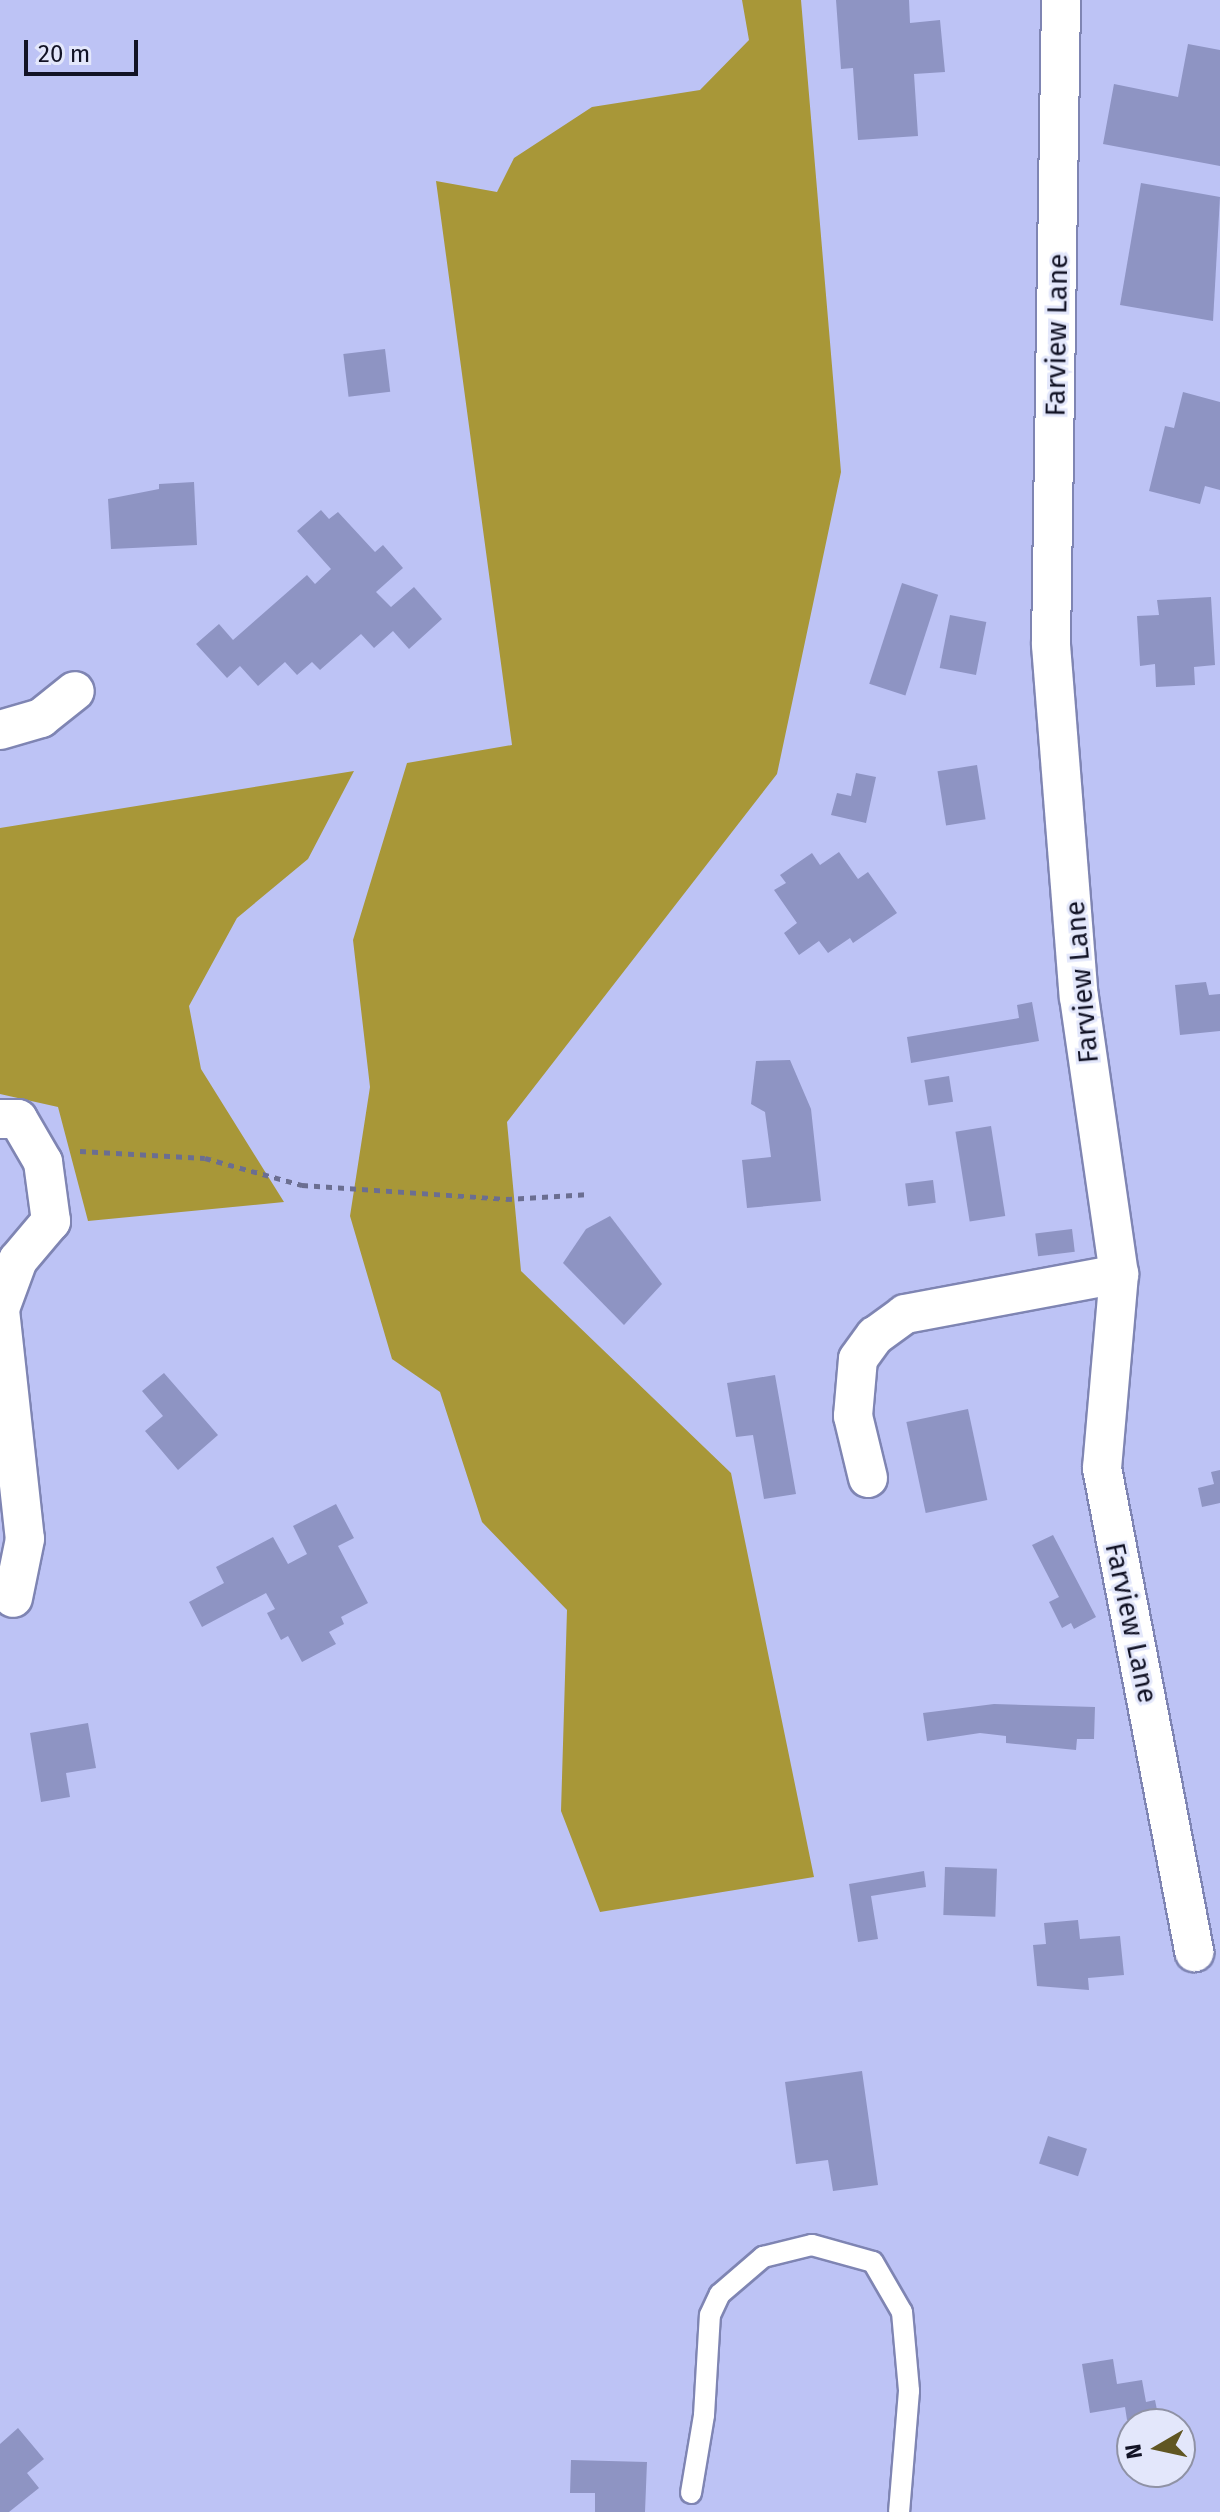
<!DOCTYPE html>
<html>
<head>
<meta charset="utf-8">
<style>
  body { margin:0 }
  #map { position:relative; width:1220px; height:2512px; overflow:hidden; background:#bdc3f5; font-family:"Fira Sans",sans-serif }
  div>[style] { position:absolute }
  .green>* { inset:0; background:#a89738 }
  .building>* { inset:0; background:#8e94c3; transform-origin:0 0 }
  .path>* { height:5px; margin-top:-2.5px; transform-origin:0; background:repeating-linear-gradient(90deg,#6b6e91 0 6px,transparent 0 12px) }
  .roads { filter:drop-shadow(2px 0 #7f85b3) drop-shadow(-2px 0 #7f85b3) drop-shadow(0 2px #7f85b3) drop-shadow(0 -2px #7f85b3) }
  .lane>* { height:20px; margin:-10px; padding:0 10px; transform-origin:10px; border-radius:10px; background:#fff }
  .street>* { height:38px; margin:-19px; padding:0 19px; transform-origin:19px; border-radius:19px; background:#fff }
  span { translate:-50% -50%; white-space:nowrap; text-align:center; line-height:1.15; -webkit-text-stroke:6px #e3e7fb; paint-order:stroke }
  .street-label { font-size:28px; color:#121325 }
  .north { position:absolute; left:1116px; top:2408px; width:80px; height:80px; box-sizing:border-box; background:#e3e7fb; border:2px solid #8f92a5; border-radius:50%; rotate:261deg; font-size:22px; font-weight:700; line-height:32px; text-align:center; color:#121325 }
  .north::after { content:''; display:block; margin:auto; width:28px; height:36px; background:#605622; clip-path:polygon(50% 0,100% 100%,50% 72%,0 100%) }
  .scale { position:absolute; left:24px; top:40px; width:114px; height:36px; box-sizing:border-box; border:4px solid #121325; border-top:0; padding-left:10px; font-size:24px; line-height:28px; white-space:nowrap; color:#121325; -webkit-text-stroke:6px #e3e7fb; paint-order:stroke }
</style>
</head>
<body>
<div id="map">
  <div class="green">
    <div style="clip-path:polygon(742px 0,801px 0,841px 472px,777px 774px,507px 1122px,521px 1271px,731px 1473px,814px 1877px,600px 1912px,561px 1811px,567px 1610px,482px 1522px,440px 1392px,392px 1359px,350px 1216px,370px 1087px,353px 940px,407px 763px,512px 745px,436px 181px,497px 192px,514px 158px,592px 107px,700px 90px,749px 40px)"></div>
    <div style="clip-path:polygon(354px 771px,308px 859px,237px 918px,189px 1006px,201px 1069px,284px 1202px,88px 1221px,58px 1107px,0 1094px,0 828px)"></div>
  </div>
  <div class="building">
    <div style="clip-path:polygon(836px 0,909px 0,910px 23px,940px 20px,945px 72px,914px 74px,918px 136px,858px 140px,853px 68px,841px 69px)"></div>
    <div style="clip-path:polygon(1188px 44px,1220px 50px,1220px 166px,1103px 144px,1114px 84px,1178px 97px)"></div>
    <div style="clip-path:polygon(1141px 183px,1220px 197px,1213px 321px,1120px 305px)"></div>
    <div style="left:385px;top:349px;width:43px;height:42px;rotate:83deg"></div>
    <div style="clip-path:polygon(1183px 392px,1220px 402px,1220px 490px,1205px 486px,1200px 504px,1149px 491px,1165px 426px,1174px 428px)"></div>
    <div style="clip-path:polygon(194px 482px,197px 545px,111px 549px,108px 499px,159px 489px,159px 484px)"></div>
    <div style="clip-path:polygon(321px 510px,329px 519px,338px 512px,375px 552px,383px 545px,403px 568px,376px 592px,391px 607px,414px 587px,442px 619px,409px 649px,393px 631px,374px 648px,361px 634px,320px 670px,312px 662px,297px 675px,285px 662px,258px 686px,240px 666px,227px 678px,196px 644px,219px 624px,233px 640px,307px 575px,315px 584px,331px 569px,297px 531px)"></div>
    <div style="left:902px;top:583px;width:38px;height:106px;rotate:18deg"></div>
    <div style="clip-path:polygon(1211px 597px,1215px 665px,1194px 667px,1195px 685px,1156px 687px,1155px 664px,1140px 666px,1137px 616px,1159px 615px,1157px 600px)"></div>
    <div style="left:950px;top:615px;width:37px;height:54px;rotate:11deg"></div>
    <div style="left:977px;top:765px;width:55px;height:40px;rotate:81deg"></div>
    <div style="clip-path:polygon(856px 773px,876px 777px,866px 823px,831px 815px,837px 793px,851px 796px)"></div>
    <div style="clip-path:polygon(839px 852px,858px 879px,868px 872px,897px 913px,853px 943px,850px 938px,828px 953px,819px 941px,799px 955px,784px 933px,797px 923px,774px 890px,786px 883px,780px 875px,812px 853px,820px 865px)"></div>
    <div style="clip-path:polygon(1206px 982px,1209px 995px,1220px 994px,1220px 1031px,1180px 1035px,1175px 985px)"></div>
    <div style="clip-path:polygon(1032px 1002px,1039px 1041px,911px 1063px,907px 1037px,1019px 1018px,1017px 1005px)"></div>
    <div style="clip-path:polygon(790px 1060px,811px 1109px,821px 1201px,747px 1208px,742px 1160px,771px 1157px,765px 1112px,751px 1104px,756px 1061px)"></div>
    <div style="left:949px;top:1076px;width:26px;height:25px;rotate:81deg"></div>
    <div style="left:991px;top:1126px;width:91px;height:36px;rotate:81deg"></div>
    <div style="left:933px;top:1180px;width:23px;height:28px;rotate:83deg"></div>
    <div style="clip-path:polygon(610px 1216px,662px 1284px,624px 1325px,563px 1263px,586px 1229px)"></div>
    <div style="left:1072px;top:1229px;width:23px;height:37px;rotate:83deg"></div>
    <div style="clip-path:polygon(164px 1373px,218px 1435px,178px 1470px,145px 1431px,163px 1416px,142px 1391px)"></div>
    <div style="clip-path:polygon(775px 1375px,796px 1494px,764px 1499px,753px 1435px,736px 1437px,727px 1383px)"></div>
    <div style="left:968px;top:1409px;width:93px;height:63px;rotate:78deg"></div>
    <div style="clip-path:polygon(1220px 1470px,1220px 1503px,1202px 1507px,1198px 1488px,1214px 1484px,1211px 1472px)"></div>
    <div style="clip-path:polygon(336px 1504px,354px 1538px,338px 1546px,368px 1603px,341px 1617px,344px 1624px,329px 1632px,336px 1644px,302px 1662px,288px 1636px,281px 1640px,267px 1613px,275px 1609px,266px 1593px,202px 1627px,189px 1602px,224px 1583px,216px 1567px,273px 1537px,288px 1564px,307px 1554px,293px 1526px)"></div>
    <div style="clip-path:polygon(1053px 1535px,1096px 1617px,1074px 1629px,1071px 1623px,1062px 1628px,1049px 1602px,1059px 1597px,1032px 1545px)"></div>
    <div style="clip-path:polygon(994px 1704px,1095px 1707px,1094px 1739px,1077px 1739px,1076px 1750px,1006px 1743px,1006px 1736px,980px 1733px,927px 1741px,923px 1713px)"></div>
    <div style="clip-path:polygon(88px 1723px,96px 1768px,66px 1773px,70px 1797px,41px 1802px,30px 1733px)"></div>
    <div style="left:945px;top:1867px;width:52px;height:48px;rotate:2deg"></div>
    <div style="clip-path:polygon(924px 1871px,926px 1887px,871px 1896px,878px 1939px,858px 1942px,849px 1884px)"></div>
    <div style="clip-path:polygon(1078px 1920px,1080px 1939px,1120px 1936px,1124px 1975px,1088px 1978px,1089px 1990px,1037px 1986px,1033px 1945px,1046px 1944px,1044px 1923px)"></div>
    <div style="clip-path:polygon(862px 2071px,878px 2185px,833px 2191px,828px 2160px,796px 2164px,785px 2082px)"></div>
    <div style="left:1048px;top:2136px;width:41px;height:29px;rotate:18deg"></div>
    <div style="clip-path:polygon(1113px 2359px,1117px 2384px,1142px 2380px,1146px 2402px,1155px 2400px,1158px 2415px,1127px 2420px,1125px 2407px,1090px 2413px,1082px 2364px)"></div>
    <div style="clip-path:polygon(18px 2428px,44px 2459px,27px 2473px,39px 2488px,9px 2512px,0 2512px,0 2444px)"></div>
    <div style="clip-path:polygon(571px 2460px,647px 2462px,645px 2512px,595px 2512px,595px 2493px,570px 2493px)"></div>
  </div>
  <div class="path">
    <div style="left:80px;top:1151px;width:125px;rotate:3.2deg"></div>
    <div style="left:205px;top:1158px;width:101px;rotate:15.6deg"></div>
    <div style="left:302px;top:1185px;width:204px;rotate:3.9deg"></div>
    <div style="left:506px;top:1199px;width:84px;rotate:-3.4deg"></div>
  </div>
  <div class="roads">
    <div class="lane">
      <div style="left:691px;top:2493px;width:79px;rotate:-80.5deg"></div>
      <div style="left:704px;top:2415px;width:100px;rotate:-86.6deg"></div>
      <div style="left:710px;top:2315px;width:23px;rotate:-65deg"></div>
      <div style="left:720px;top:2294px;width:57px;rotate:-40.7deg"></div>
      <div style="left:763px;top:2257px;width:50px;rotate:-13.8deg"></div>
      <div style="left:812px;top:2245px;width:63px;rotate:15.6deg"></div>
      <div style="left:873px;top:2262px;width:58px;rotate:59.9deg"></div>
      <div style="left:902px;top:2312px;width:79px;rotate:84.9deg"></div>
      <div style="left:909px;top:2391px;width:121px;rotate:94.7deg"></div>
    </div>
    <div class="street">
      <div style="left:1061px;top:0;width:645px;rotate:90.89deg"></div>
      <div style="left:1051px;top:645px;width:353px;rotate:85.5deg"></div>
      <div style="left:1079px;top:997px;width:280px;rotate:81.8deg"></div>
      <div style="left:1119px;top:1274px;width:195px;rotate:95deg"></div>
      <div style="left:1102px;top:1468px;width:493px;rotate:79.2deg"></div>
      <div style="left:0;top:730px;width:43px;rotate:-16.3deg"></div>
      <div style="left:41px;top:718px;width:43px;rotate:-38.5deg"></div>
      <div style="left:0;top:1119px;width:18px"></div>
      <div style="left:18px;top:1119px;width:50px;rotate:59.8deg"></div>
      <div style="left:43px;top:1162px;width:60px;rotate:82.3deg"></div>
      <div style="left:51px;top:1221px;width:51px;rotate:130.2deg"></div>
      <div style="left:18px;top:1260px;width:52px;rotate:110.2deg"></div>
      <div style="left:0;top:1310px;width:230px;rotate:83.8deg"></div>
      <div style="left:25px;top:1539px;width:60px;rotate:101.5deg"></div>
      <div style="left:868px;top:1478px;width:64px;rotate:-103.6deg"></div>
      <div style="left:853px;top:1416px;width:57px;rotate:-85deg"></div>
      <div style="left:858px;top:1359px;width:29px;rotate:-54deg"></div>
      <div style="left:875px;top:1336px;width:37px;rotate:-36deg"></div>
      <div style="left:905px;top:1314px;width:218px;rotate:-10.6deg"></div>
    </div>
  </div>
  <div class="street-label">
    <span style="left:1057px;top:335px;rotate:-89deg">Farview Lane</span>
    <span style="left:1082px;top:982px;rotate:-95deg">Farview Lane</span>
    <span style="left:1131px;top:1623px;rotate:78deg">Farview Lane</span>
  </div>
  <div class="north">N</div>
  <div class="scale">20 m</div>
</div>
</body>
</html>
